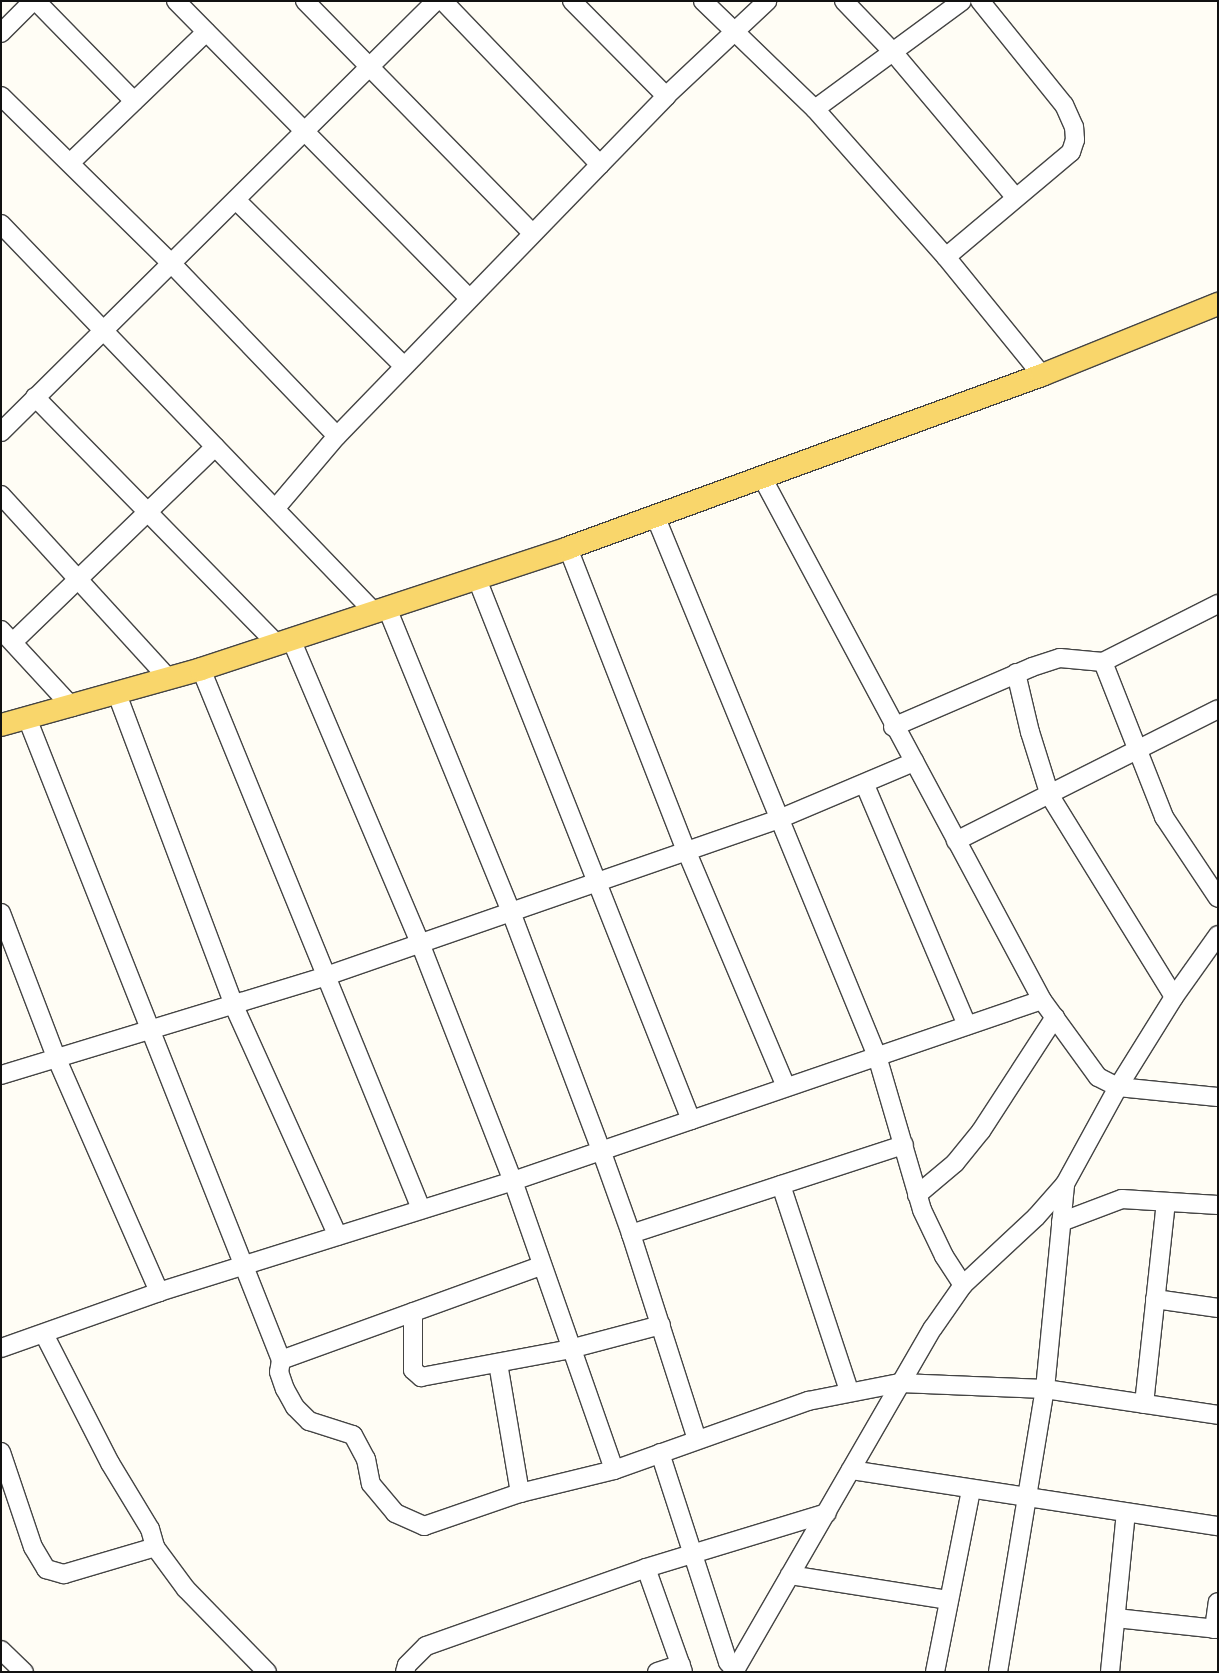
<!DOCTYPE html>
<html>
<head>
<meta charset="utf-8">
<style>
  body { margin:0 }
  #map { position:relative; width:1219px; height:1673px; overflow:hidden; background:#fffdf5; font-family:Georgia,serif }
  div>[style] { position:absolute }
  .roads { filter:drop-shadow(1px 0 #444) drop-shadow(-1px 0 #444) drop-shadow(0 1px #444) drop-shadow(0 -1px #444) }
  .minor>* { height:18px; margin:-9px; padding:0 9px; transform-origin:9px; border-radius:9px; background:#fff }
  .major>* { height:22px; margin:-11px; padding:0 11px; transform-origin:11px; border-radius:11px; background:#f9d66b }
  span { translate:-50% -50%; white-space:nowrap; text-align:center; line-height:1.15; -webkit-text-stroke:5px #fff; paint-order:stroke }
  .frame { position:absolute; inset:0; border:2px solid #111; pointer-events:none }
</style>
</head>
<body>
<div id="map">
  <div class="roads">
    <div class="minor">
      <div style="left:36px;top:1px;width:140px;rotate:45.6deg"></div>
      <div style="left:176px;top:1px;width:417px;rotate:45.4deg"></div>
      <div style="left:305px;top:1px;width:325px;rotate:45.6deg"></div>
      <div style="left:443px;top:1px;width:227px;rotate:46.2deg"></div>
      <div style="left:572px;top:1px;width:134px;rotate:45.3deg"></div>
      <div style="left:666px;top:96px;width:139px;rotate:-43.2deg"></div>
      <div style="left:703px;top:1px;width:156px;rotate:44deg"></div>
      <div style="left:815px;top:109px;width:198px;rotate:48.5deg"></div>
      <div style="left:946px;top:257px;width:152px;rotate:50.9deg"></div>
      <div style="left:844px;top:1px;width:71px;rotate:46.1deg"></div>
      <div style="left:893px;top:52px;width:189px;rotate:49.9deg"></div>
      <div style="left:1px;top:33px;width:45px;rotate:-45deg"></div>
      <div style="left:1px;top:96px;width:240px;rotate:44.5deg"></div>
      <div style="left:172px;top:264px;width:238px;rotate:46.2deg"></div>
      <div style="left:815px;top:109px;width:182px;rotate:-36.3deg"></div>
      <div style="left:70px;top:163px;width:189px;rotate:-43.9deg"></div>
      <div style="left:236px;top:200px;width:236px;rotate:44.7deg"></div>
      <div style="left:1px;top:224px;width:538px;rotate:46.13deg"></div>
      <div style="left:946px;top:257px;width:163px;rotate:-40deg"></div>
      <div style="left:1071px;top:152px;width:13px;rotate:-72deg"></div>
      <div style="left:1075px;top:140px;width:13px;rotate:-94deg"></div>
      <div style="left:1074px;top:127px;width:24px;rotate:-114deg"></div>
      <div style="left:1064px;top:105px;width:134px;rotate:-128.9deg"></div>
      <div style="left:35px;top:397px;width:344px;rotate:45.6deg"></div>
      <div style="left:1px;top:432px;width:612px;rotate:-44.74deg"></div>
      <div style="left:763px;top:479px;width:591px;rotate:61.83deg"></div>
      <div style="left:1042px;top:1000px;width:95px;rotate:54deg"></div>
      <div style="left:1098px;top:1077px;width:22px;rotate:27deg"></div>
      <div style="left:1118px;top:1087px;width:100px;rotate:5.7deg"></div>
      <div style="left:1px;top:495px;width:249px;rotate:47.6deg"></div>
      <div style="left:275px;top:509px;width:96px;rotate:-49.7deg"></div>
      <div style="left:337px;top:436px;width:473px;rotate:-45.9deg"></div>
      <div style="left:656px;top:518px;width:582px;rotate:67.67deg"></div>
      <div style="left:877px;top:1056px;width:160px;rotate:73.7deg"></div>
      <div style="left:922px;top:1210px;width:51px;rotate:64.4deg"></div>
      <div style="left:944px;top:1256px;width:35px;rotate:57deg"></div>
      <div style="left:568px;top:548px;width:324px;rotate:68.7deg"></div>
      <div style="left:686px;top:850px;width:257px;rotate:67.1deg"></div>
      <div style="left:477px;top:579px;width:582px;rotate:68.42deg"></div>
      <div style="left:387px;top:608px;width:328px;rotate:67.8deg"></div>
      <div style="left:511px;top:912px;width:254px;rotate:69.3deg"></div>
      <div style="left:601px;top:1150px;width:89px;rotate:70.3deg"></div>
      <div style="left:631px;top:1234px;width:216px;rotate:72.2deg"></div>
      <div style="left:1px;top:630px;width:105px;rotate:47.3deg"></div>
      <div style="left:291px;top:639px;width:330px;rotate:67deg"></div>
      <div style="left:420px;top:943px;width:256px;rotate:68.7deg"></div>
      <div style="left:513px;top:1181px;width:306px;rotate:70.7deg"></div>
      <div style="left:13px;top:642px;width:281px;rotate:-44deg"></div>
      <div style="left:1103px;top:662px;width:167px;rotate:68.5deg"></div>
      <div style="left:1164px;top:817px;width:97px;rotate:56.3deg"></div>
      <div style="left:201px;top:669px;width:331px;rotate:67.8deg"></div>
      <div style="left:326px;top:976px;width:479px;rotate:-19.1deg"></div>
      <div style="left:779px;top:819px;width:147px;rotate:-22.9deg"></div>
      <div style="left:1016px;top:673px;width:61px;rotate:76.7deg"></div>
      <div style="left:1030px;top:732px;width:67px;rotate:72.6deg"></div>
      <div style="left:1050px;top:796px;width:236px;rotate:58.3deg"></div>
      <div style="left:117px;top:694px;width:333px;rotate:69.4deg"></div>
      <div style="left:234px;top:1006px;width:252px;rotate:65.7deg"></div>
      <div style="left:27px;top:718px;width:690px;rotate:68.41deg"></div>
      <div style="left:281px;top:1360px;width:12px;rotate:99deg"></div>
      <div style="left:279px;top:1372px;width:18px;rotate:71deg"></div>
      <div style="left:285px;top:1389px;width:21px;rotate:61deg"></div>
      <div style="left:295px;top:1407px;width:20px;rotate:45deg"></div>
      <div style="left:309px;top:1421px;width:46px;rotate:17.7deg"></div>
      <div style="left:353px;top:1435px;width:27px;rotate:62deg"></div>
      <div style="left:366px;top:1459px;width:25px;rotate:79deg"></div>
      <div style="left:371px;top:1484px;width:38px;rotate:50deg"></div>
      <div style="left:395px;top:1513px;width:32px;rotate:24deg"></div>
      <div style="left:424px;top:1526px;width:102px;rotate:-19deg"></div>
      <div style="left:520px;top:1493px;width:97px;rotate:-13.7deg"></div>
      <div style="left:614px;top:1470px;width:206px;rotate:-19.6deg"></div>
      <div style="left:808px;top:1401px;width:94px;rotate:-11.1deg"></div>
      <div style="left:900px;top:1383px;width:145px;rotate:2.4deg"></div>
      <div style="left:1045px;top:1389px;width:175px;rotate:8.5deg"></div>
      <div style="left:893px;top:727px;width:151px;rotate:-23.3deg"></div>
      <div style="left:1032px;top:667px;width:29px;rotate:-18deg"></div>
      <div style="left:1060px;top:658px;width:43px;rotate:5.3deg"></div>
      <div style="left:1103px;top:662px;width:129px;rotate:-26.8deg"></div>
      <div style="left:865px;top:785px;width:261px;rotate:67deg"></div>
      <div style="left:956px;top:841px;width:293px;rotate:-26.7deg"></div>
      <div style="left:1px;top:913px;width:154px;rotate:69.1deg"></div>
      <div style="left:56px;top:1057px;width:257px;rotate:66.3deg"></div>
      <div style="left:159px;top:1292px;width:371px;rotate:-17.4deg"></div>
      <div style="left:513px;top:1181px;width:559px;rotate:-18.89deg"></div>
      <div style="left:1px;top:1075px;width:340px;rotate:-16.9deg"></div>
      <div style="left:326px;top:976px;width:252px;rotate:67.8deg"></div>
      <div style="left:781px;top:1185px;width:217px;rotate:71.7deg"></div>
      <div style="left:917px;top:1195px;width:50px;rotate:-40.1deg"></div>
      <div style="left:955px;top:1163px;width:41px;rotate:-50.9deg"></div>
      <div style="left:981px;top:1131px;width:136px;rotate:-57deg"></div>
      <div style="left:1061px;top:1222px;width:65px;rotate:-20.7deg"></div>
      <div style="left:1122px;top:1199px;width:96px;rotate:3.6deg"></div>
      <div style="left:631px;top:1234px;width:287px;rotate:-18.1deg"></div>
      <div style="left:1155px;top:1299px;width:64px;rotate:8.1deg"></div>
      <div style="left:413px;top:1312px;width:58px;rotate:90deg"></div>
      <div style="left:413px;top:1370px;width:11px;rotate:41deg"></div>
      <div style="left:421px;top:1377px;width:152px;rotate:-10.6deg"></div>
      <div style="left:570px;top:1349px;width:94px;rotate:-14.8deg"></div>
      <div style="left:44px;top:1334px;width:145px;rotate:62.9deg"></div>
      <div style="left:110px;top:1463px;width:77px;rotate:58.8deg"></div>
      <div style="left:150px;top:1529px;width:19px;rotate:74deg"></div>
      <div style="left:155px;top:1547px;width:52px;rotate:53.6deg"></div>
      <div style="left:186px;top:1589px;width:116px;rotate:45.7deg"></div>
      <div style="left:1px;top:1348px;width:168px;rotate:-19.5deg"></div>
      <div style="left:281px;top:1360px;width:276px;rotate:-19.9deg"></div>
      <div style="left:498px;top:1363px;width:132px;rotate:80.4deg"></div>
      <div style="left:1144px;top:1404px;width:203px;rotate:-83.8deg"></div>
      <div style="left:1px;top:1452px;width:100px;rotate:71.4deg"></div>
      <div style="left:33px;top:1547px;width:26px;rotate:59deg"></div>
      <div style="left:46px;top:1569px;width:19px;rotate:16deg"></div>
      <div style="left:64px;top:1574px;width:95px;rotate:-16.5deg"></div>
      <div style="left:660px;top:1453px;width:220px;rotate:72deg"></div>
      <div style="left:728px;top:1662px;width:13px;rotate:51deg"></div>
      <div style="left:851px;top:1470px;width:371px;rotate:8.7deg"></div>
      <div style="left:646px;top:1568px;width:110px;rotate:70.4deg"></div>
      <div style="left:790px;top:1575px;width:160px;rotate:9deg"></div>
      <div style="left:1116px;top:1618px;width:103px;rotate:6.2deg"></div>
      <div style="left:1214px;top:1629px;width:27px;rotate:-82deg"></div>
      <div style="left:1px;top:1650px;width:32px;rotate:44deg"></div>
      <div style="left:405px;top:1672px;width:7px;rotate:-74deg"></div>
      <div style="left:407px;top:1665px;width:27px;rotate:-45deg"></div>
      <div style="left:426px;top:1646px;width:233px;rotate:-19.5deg"></div>
      <div style="left:646px;top:1568px;width:189px;rotate:-16.9deg"></div>
      <div style="left:657px;top:1672px;width:25px;rotate:-18deg"></div>
      <div style="left:734px;top:1672px;width:397px;rotate:-60deg"></div>
      <div style="left:933px;top:1328px;width:52px;rotate:-55.1deg"></div>
      <div style="left:963px;top:1285px;width:100px;rotate:-43deg"></div>
      <div style="left:1036px;top:1217px;width:44px;rotate:-48.7deg"></div>
      <div style="left:1065px;top:1184px;width:111px;rotate:-61.3deg"></div>
      <div style="left:1118px;top:1087px;width:106px;rotate:-58.1deg"></div>
      <div style="left:1174px;top:997px;width:76px;rotate:-54.6deg"></div>
      <div style="left:935px;top:1672px;width:186px;rotate:-78.8deg"></div>
      <div style="left:998px;top:1672px;width:287px;rotate:-80.6deg"></div>
      <div style="left:1045px;top:1389px;width:206px;rotate:-84.4deg"></div>
      <div style="left:1110px;top:1672px;width:160px;rotate:-84.3deg"></div>
    </div>
    <div class="major">
      <div style="left:1px;top:725px;width:208px;rotate:-15.6deg"></div>
      <div style="left:201px;top:669px;width:386px;rotate:-18.2deg"></div>
      <div style="left:568px;top:548px;width:505px;rotate:-20.05deg"></div>
      <div style="left:1042px;top:375px;width:190px;rotate:-22deg"></div>
    </div>
  </div>
  <div class="frame"></div>
</div>
</body>
</html>
